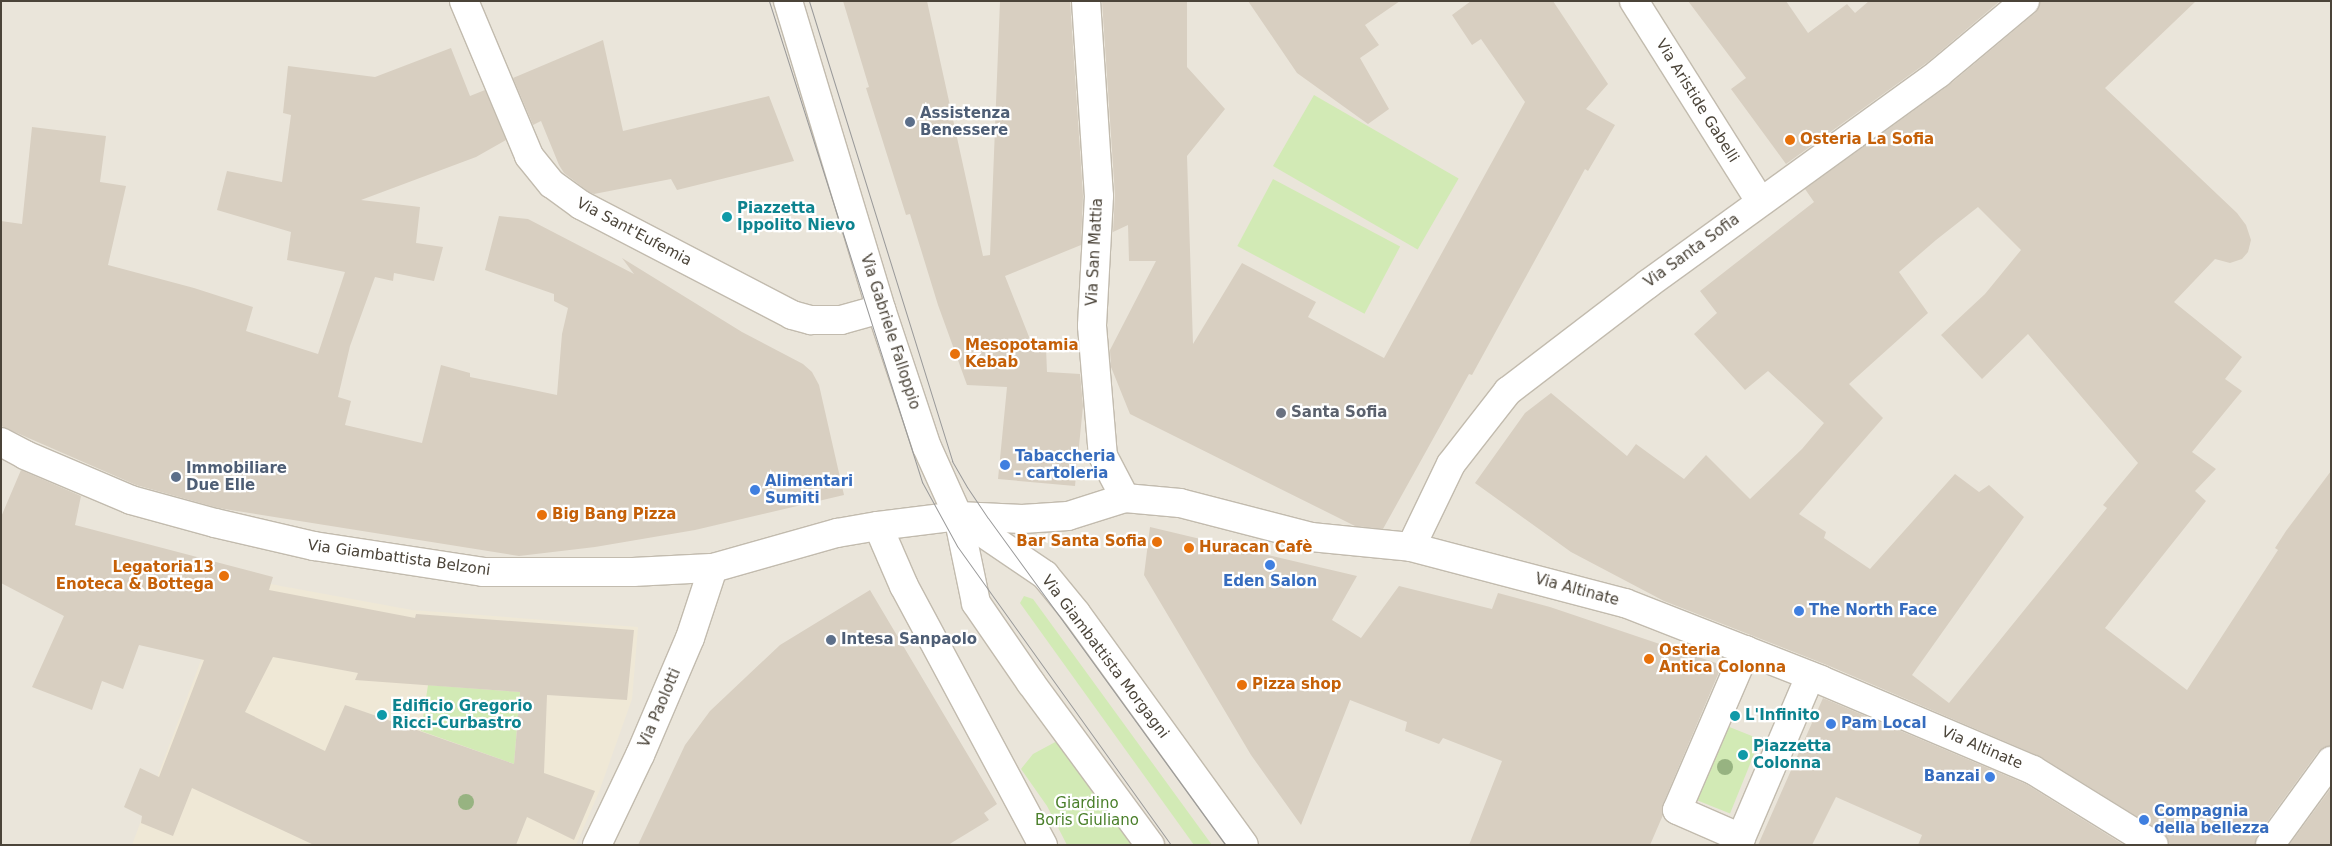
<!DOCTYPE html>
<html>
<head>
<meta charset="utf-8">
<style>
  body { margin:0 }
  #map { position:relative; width:2332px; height:846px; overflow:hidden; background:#f6f3ec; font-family:"DejaVu Sans",sans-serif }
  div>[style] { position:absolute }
  .residential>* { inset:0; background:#eae5da; transform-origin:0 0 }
  .education>* { inset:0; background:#efe8d6 }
  .green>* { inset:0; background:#d2eab5; transform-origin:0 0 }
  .building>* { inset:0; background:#d8cfc1 }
  .roads { filter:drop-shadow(1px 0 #c2bbae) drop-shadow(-1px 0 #c2bbae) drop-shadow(0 1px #c2bbae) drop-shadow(0 -1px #c2bbae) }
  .minor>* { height:28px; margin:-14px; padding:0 14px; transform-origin:14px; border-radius:14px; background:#fff }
  .tram>* { height:1px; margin:-0.5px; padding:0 0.5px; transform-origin:0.5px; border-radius:0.5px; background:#9a9a9a }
  .trees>* { width:16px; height:16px; margin:-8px; border-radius:50%; background:#97b381 }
  .dots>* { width:14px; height:14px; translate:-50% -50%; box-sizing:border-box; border:2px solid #fff; border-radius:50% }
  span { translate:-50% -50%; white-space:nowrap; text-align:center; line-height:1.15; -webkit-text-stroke:4.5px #fff; paint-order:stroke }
  .street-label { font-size:15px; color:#4b4439 }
  .service-label { font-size:15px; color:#4e5e75; font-weight:700 }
  .left { translate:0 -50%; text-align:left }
  .food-label { font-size:15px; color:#c56008; font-weight:700 }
  .right { translate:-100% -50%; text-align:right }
  .culture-label { font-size:15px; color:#0d838f; font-weight:700 }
  .worship-label { font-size:15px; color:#5b616d; font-weight:700 }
  .shop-label { font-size:15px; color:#366cbe; font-weight:700 }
  .park-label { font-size:15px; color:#4a7f2a }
  .frame { position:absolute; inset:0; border:2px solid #4b4439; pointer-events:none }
</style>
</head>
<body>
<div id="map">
  <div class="residential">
    <div style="left:1px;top:1px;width:2330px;height:844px"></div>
  </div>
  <div class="education">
    <div style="clip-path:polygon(232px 577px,412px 610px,638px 627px,632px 699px,599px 792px,576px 845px,132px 845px)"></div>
  </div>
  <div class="green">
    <div style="left:1314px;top:95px;width:167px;height:82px;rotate:30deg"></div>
    <div style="left:1273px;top:179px;width:144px;height:76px;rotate:28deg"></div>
    <div style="clip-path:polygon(1024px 596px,1033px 599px,1212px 845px,1194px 845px,1020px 603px)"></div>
    <div style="clip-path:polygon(428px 685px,520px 692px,514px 764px,421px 731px)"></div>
    <div style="left:1722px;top:724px;width:41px;height:80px;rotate:22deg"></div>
    <div style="clip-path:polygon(1072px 733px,1150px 845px,1067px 845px,1047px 806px,1021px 769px,1033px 754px)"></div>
  </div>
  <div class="building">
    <div style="clip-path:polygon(843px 1px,927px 1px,983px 256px,990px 255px,1000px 1px,1070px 1px,1083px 196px,1081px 245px,1005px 276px,1035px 352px,1046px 348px,1047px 372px,1080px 374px,1083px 406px,1075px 486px,998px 479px,1007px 387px,967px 385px,938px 305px,910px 214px,906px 215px,866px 88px,869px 87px)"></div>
    <div style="clip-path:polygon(1102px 1px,1187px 1px,1187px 67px,1225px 109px,1187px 156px,1193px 344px,1242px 263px,1316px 302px,1308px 317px,1384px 358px,1525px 102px,1481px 39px,1472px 45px,1452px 15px,1471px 1px,1553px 1px,1608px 84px,1586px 109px,1615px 125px,1588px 171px,1585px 169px,1472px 375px,1469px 374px,1383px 529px,1355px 526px,1130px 414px,1111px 367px,1110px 350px,1156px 261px,1129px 261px,1128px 225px,1113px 232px,1115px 195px)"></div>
    <div style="clip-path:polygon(1248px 1px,1400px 1px,1365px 25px,1379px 45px,1360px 58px,1389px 109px,1368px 124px,1297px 73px)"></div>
    <div style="clip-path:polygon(1688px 1px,1786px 1px,1808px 33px,1847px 4px,1855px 13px,1869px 1px,2000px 1px,1929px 61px,1786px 164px,1731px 89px,1746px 78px)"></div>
    <div style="clip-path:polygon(evenodd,2040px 1px,2196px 1px,2105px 88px,2237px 213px,2246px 225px,2251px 240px,2248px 252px,2242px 259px,2230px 263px,2215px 259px,2174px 302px,2242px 357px,2225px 379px,2242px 391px,2192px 452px,2216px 469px,2195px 491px,2206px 501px,2105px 628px,2187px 690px,2278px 550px,2275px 548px,2286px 531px,2331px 471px,2331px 746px,2318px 752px,2257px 836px,2255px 845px,2170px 845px,2167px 837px,2162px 832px,2041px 757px,1827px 665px,1664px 601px,1571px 552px,1475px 483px,1525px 413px,1551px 393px,1627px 456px,1636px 444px,1684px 479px,1706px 455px,1750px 499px,1802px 449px,1824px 423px,1768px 371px,1745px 390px,1694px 334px,1717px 313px,1700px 291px,1814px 202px,1805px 189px,1949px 85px,2035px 13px,2040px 1px,1978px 207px,2021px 250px,1985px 294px,1941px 335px,1982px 379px,2028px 334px,2138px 463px,2103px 505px,2107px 508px,1949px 703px,1912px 675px,2024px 517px,1989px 485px,1979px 492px,1955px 474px,1870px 569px,1824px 538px,1826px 532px,1799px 514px,1883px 418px,1849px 384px,1928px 313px,1899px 272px,1936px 240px,1978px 207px)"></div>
    <div style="clip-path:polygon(603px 40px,623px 131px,769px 96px,794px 161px,677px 190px,671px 179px,594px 194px,589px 192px,564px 173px,559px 165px,541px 121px,533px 125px,513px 78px)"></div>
    <div style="clip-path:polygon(451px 48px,470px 96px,485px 90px,506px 140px,476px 157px,361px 200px,420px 207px,416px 243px,443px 247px,434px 281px,394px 273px,393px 281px,375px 277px,350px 346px,338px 397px,351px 401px,345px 425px,422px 443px,441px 365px,470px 373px,470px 377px,557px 395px,562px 334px,568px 308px,554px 301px,554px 294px,485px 270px,499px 216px,528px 219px,634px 274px,622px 258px,742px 332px,803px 364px,812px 372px,819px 385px,844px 495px,695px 530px,595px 547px,519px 556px,218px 508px,136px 485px,1px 426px,1px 221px,22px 224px,32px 127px,106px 136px,100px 182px,126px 186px,108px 265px,194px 288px,253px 307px,246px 331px,318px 354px,345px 272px,287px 260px,291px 232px,217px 210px,227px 171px,282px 182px,291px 115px,283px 113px,288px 66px,375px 77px)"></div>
    <div style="clip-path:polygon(evenodd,21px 470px,81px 496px,75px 525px,273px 577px,269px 590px,415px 618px,416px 614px,634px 630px,627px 700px,547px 695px,544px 773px,595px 791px,574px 840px,527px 817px,516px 845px,314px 845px,192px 788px,173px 836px,141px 823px,142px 816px,124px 807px,140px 768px,159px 777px,204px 660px,139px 645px,123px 689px,102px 681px,92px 710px,32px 687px,64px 616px,1px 583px,1px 517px,21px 470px,273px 657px,358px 673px,355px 680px,520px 692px,514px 764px,345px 705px,325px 751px,245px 712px,273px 657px)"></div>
    <div style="clip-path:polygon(1150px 527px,1357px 576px,1332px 620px,1361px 638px,1399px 586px,1492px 609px,1498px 593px,1550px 607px,1722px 665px,1663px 804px,1663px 815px,1650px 845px,1469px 845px,1502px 761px,1443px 738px,1439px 744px,1405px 731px,1407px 722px,1350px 700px,1301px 825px,1251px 755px,1144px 575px)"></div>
    <div style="clip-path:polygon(870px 590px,997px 804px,984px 813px,989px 820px,948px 845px,638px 845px,685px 745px,710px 711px,780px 645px)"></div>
    <div style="clip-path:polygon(1823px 698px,2026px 784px,2124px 845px,1918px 845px,1922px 835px,1836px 797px,1812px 845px,1758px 845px)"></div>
    <div style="clip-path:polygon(2331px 788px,2331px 845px,2289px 845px)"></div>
  </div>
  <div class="roads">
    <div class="minor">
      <div style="left:464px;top:1px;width:168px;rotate:67.2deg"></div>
      <div style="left:529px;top:156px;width:36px;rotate:51deg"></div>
      <div style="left:552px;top:184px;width:36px;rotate:36deg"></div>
      <div style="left:581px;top:205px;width:238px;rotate:27.5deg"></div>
      <div style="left:792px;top:315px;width:20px;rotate:15deg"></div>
      <div style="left:811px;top:320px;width:30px"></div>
      <div style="left:841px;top:320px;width:41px;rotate:-15.4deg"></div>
      <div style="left:788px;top:1px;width:322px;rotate:73.2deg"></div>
      <div style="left:881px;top:309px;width:145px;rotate:71.6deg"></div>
      <div style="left:927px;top:447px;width:76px;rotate:65.8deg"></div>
      <div style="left:958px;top:516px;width:89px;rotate:78.3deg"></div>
      <div style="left:976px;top:603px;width:97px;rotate:55.5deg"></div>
      <div style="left:1031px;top:683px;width:201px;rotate:53.7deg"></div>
      <div style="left:1086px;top:1px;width:195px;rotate:86.2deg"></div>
      <div style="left:1099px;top:196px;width:130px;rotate:93.1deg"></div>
      <div style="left:1092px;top:326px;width:130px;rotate:85.2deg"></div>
      <div style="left:1103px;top:456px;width:47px;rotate:62.4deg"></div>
      <div style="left:1634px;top:1px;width:236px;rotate:57.8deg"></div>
      <div style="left:1px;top:442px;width:27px;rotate:28deg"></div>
      <div style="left:25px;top:455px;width:115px;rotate:23deg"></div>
      <div style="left:131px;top:500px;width:87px;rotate:15.3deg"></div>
      <div style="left:215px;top:523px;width:102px;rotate:13.1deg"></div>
      <div style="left:314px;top:546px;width:171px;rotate:8.7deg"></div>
      <div style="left:483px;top:572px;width:150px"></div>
      <div style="left:633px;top:572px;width:80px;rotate:-2.9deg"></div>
      <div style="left:713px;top:568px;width:129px;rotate:-15.8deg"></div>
      <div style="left:837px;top:533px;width:42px;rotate:-9.7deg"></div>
      <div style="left:878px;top:526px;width:81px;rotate:-7.1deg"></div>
      <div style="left:958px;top:516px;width:64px;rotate:2.7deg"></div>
      <div style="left:1022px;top:519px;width:46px;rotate:-3.7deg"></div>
      <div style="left:1068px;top:516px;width:60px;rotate:-17.5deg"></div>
      <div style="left:1125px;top:498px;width:55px;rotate:5.2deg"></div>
      <div style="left:1180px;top:503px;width:135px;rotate:14.5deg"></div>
      <div style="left:1311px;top:537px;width:100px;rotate:5.7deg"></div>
      <div style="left:1411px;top:547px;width:221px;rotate:14.7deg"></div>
      <div style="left:1625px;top:603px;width:211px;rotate:21.4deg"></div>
      <div style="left:1821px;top:680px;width:230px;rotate:23deg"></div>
      <div style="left:2033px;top:770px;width:142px;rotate:31.8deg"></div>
      <div style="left:958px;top:516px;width:105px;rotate:34.1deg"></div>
      <div style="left:1045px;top:575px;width:49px;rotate:50.8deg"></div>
      <div style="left:1076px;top:613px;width:286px;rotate:54.1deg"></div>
      <div style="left:878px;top:526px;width:65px;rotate:66.6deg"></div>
      <div style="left:904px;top:586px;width:294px;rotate:61.8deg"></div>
      <div style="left:1411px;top:547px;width:92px;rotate:-64.3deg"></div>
      <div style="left:1451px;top:464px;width:93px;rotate:-52deg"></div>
      <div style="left:1508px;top:391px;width:176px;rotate:-37.4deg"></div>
      <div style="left:1648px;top:284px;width:359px;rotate:-35.9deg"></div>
      <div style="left:1939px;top:73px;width:112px;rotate:-39.9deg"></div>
      <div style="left:1746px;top:650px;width:174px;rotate:113.3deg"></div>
      <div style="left:1677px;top:810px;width:70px;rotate:23.6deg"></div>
      <div style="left:1741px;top:838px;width:176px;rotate:-66.9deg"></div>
      <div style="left:597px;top:845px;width:100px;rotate:-64.5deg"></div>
      <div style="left:640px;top:755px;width:127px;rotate:-66.9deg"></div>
      <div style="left:690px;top:638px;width:74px;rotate:-71.8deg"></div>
      <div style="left:2270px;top:845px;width:104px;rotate:-54deg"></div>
    </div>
  </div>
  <div class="tram">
    <div style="left:769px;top:1px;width:505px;rotate:72.35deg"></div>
    <div style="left:922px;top:482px;width:73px;rotate:61.3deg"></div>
    <div style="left:957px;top:546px;width:368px;rotate:54.4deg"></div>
    <div style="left:809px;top:1px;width:482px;rotate:72.7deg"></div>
    <div style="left:952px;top:461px;width:30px;rotate:60deg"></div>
    <div style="left:967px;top:487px;width:37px;rotate:56deg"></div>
    <div style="left:988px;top:518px;width:404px;rotate:54deg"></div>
  </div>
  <div class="trees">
    <div style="left:1725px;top:767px"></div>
    <div style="left:466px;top:802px"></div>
  </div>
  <div class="dots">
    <div style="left:910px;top:122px;background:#5c6f8a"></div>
    <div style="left:1790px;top:140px;background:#e8710a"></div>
    <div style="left:727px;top:217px;background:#0f9aa8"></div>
    <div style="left:955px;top:354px;background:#e8710a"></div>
    <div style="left:1281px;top:413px;background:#6b7280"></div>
    <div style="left:1005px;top:465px;background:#3f7fe0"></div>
    <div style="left:176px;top:477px;background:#5c6f8a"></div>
    <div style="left:755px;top:490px;background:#3f7fe0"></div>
    <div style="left:542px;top:515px;background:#e8710a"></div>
    <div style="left:1157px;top:542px;background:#e8710a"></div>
    <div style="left:1189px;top:548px;background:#e8710a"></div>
    <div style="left:1270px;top:565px;background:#3f7fe0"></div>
    <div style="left:224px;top:576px;background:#e8710a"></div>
    <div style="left:1799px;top:611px;background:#3f7fe0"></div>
    <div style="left:831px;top:640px;background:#5c6f8a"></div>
    <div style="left:1649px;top:659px;background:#e8710a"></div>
    <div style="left:1242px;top:685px;background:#e8710a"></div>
    <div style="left:382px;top:715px;background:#0f9aa8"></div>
    <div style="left:1735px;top:716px;background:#0f9aa8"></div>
    <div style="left:1831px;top:724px;background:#3f7fe0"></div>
    <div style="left:1743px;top:755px;background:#0f9aa8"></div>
    <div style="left:1990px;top:777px;background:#3f7fe0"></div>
    <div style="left:2144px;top:820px;background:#3f7fe0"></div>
  </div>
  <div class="street-label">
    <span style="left:1697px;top:101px;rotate:58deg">Via Aristide Gabelli</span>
    <span style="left:634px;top:232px;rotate:28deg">Via Sant'Eufemia</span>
    <span style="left:1692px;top:251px;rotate:-36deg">Via Santa Sofia</span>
    <span style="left:1095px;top:252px;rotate:-87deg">Via San Mattia</span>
    <span style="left:890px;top:332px;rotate:72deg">Via Gabriele Falloppio</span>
    <span style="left:399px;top:558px;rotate:8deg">Via Giambattista Belzoni</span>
    <span style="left:1577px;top:590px;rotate:15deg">Via Altinate</span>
    <span style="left:1105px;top:657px;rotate:53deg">Via Giambattista Morgagni</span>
    <span style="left:660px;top:708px;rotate:-67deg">Via Paolotti</span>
    <span style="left:1982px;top:748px;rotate:23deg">Via Altinate</span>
  </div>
  <div class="service-label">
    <span class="left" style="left:920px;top:122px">Assistenza<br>Benessere</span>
    <span class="left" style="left:186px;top:477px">Immobiliare<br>Due Elle</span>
    <span class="left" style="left:841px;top:640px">Intesa Sanpaolo</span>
  </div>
  <div class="food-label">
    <span class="left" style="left:1800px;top:140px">Osteria La Sofia</span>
    <span class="left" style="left:965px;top:354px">Mesopotamia<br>Kebab</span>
    <span class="left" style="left:552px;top:515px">Big Bang Pizza</span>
    <span class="right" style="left:1147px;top:542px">Bar Santa Sofia</span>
    <span class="left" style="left:1199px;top:548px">Huracan Cafè</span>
    <span class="right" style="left:214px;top:576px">Legatoria13<br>Enoteca &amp; Bottega</span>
    <span class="left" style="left:1659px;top:659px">Osteria<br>Antica Colonna</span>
    <span class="left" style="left:1252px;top:685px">Pizza shop</span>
  </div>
  <div class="culture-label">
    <span class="left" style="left:737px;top:217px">Piazzetta<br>Ippolito Nievo</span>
    <span class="left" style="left:392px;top:715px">Edificio Gregorio<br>Ricci-Curbastro</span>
    <span class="left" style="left:1745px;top:716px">L'Infinito</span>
    <span class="left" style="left:1753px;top:755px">Piazzetta<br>Colonna</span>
  </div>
  <div class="worship-label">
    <span class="left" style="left:1291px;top:413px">Santa Sofia</span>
  </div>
  <div class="shop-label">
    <span class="left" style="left:1015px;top:465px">Tabaccheria<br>- cartoleria</span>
    <span class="left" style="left:765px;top:490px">Alimentari<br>Sumiti</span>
    <span style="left:1270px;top:582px">Eden Salon</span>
    <span class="left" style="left:1809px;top:611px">The North Face</span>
    <span class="left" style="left:1841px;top:724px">Pam Local</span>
    <span class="right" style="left:1980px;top:777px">Banzai</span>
    <span class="left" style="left:2154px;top:820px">Compagnia<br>della bellezza</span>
  </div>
  <div class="park-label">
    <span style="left:1087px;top:812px">Giardino<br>Boris Giuliano</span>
  </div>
  <div class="frame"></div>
</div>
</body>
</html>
